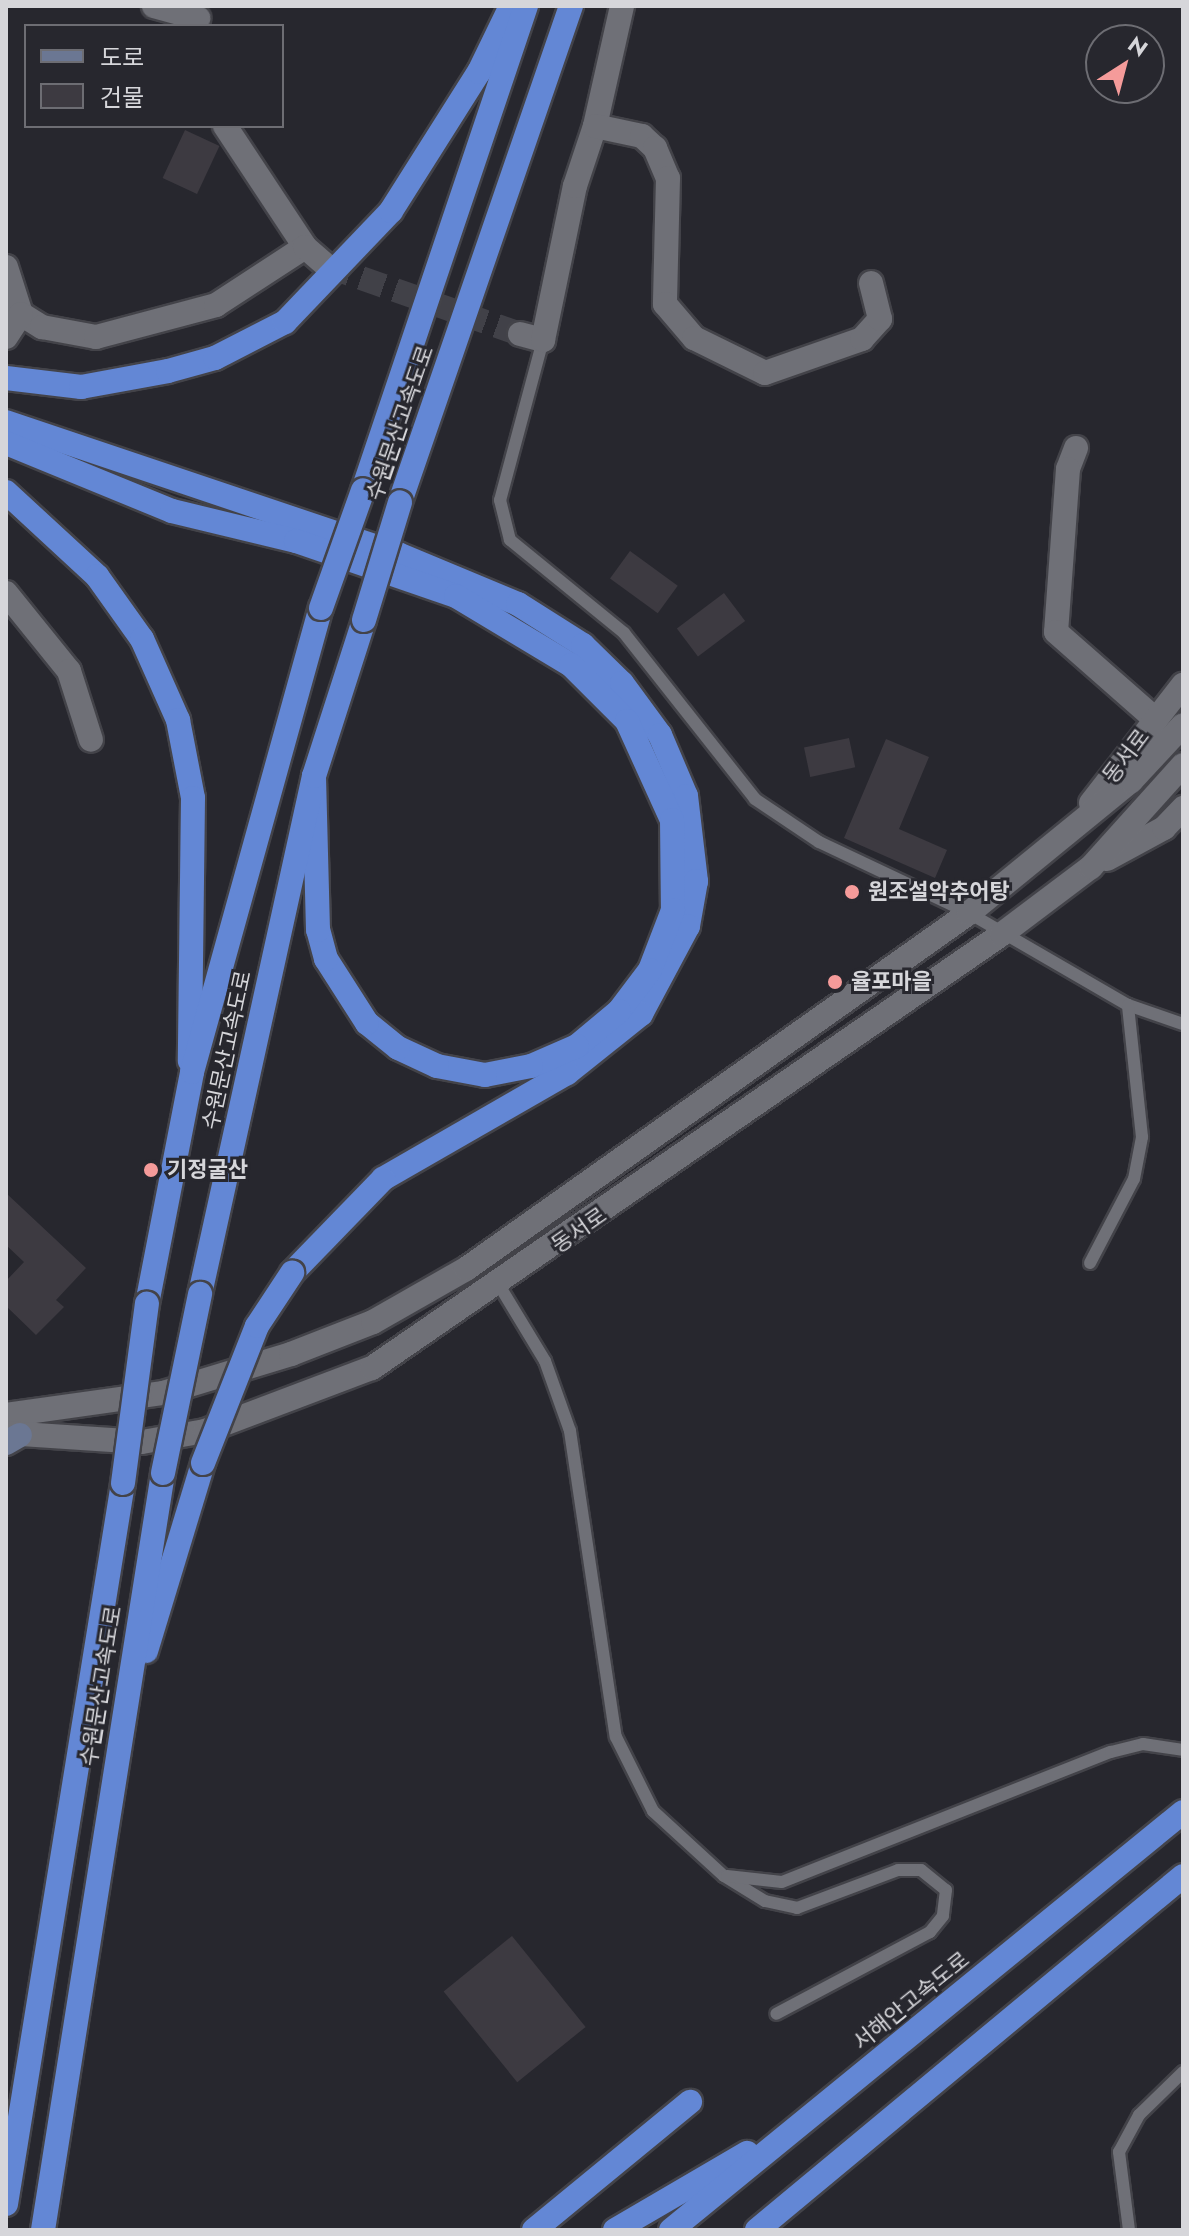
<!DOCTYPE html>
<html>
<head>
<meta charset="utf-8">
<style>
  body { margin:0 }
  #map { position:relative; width:1189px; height:2236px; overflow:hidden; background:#27272e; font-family:Jost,"Noto Sans KR",sans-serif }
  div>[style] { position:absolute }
  .building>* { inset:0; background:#3d3a41; transform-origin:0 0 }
  .minor-tunnel>* { height:24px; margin-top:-12px; transform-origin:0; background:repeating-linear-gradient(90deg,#414148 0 24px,transparent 0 36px) }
  .roads { filter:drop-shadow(2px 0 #434349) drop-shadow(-2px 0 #434349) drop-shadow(0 2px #434349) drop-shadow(0 -2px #434349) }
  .service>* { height:12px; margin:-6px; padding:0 6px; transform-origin:6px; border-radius:6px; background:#6f7077 }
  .minor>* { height:24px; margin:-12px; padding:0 12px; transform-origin:12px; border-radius:12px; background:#6f7077 }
  .tertiary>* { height:24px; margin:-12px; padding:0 12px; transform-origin:12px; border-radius:12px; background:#6f7077 }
  .secondary>* { height:24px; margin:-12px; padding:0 12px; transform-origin:12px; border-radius:12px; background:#6b7793 }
  .motorway>* { height:24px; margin:-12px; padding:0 12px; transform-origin:12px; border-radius:12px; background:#6387d5 }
  .bridges { filter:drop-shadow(2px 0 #434349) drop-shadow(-2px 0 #434349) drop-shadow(0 2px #434349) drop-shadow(0 -2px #434349) }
  .motorway-bridge>* { height:24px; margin:-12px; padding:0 12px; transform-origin:12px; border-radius:12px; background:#6387d5 }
  .dots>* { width:22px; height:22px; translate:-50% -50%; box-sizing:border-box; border:4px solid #27272e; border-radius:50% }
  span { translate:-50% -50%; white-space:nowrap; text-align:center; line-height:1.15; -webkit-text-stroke:6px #27272e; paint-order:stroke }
  .street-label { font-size:22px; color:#d6d6da }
  .poi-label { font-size:22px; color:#d6d6da; font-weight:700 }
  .left { translate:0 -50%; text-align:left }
  .frame { position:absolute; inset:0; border:8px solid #d6d6da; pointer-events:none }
  .legend { position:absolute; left:24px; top:24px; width:260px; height:104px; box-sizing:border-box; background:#27272e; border:2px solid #6d6d73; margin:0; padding:10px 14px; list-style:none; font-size:24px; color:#d6d6da }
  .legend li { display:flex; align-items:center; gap:16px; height:40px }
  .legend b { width:40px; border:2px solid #6d6d73 }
  .north { position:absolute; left:1085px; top:24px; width:80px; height:80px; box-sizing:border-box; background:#27272e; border:2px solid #6d6d73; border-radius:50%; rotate:36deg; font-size:22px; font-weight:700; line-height:32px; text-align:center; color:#d6d6da }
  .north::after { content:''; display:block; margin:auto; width:28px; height:36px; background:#f59b9a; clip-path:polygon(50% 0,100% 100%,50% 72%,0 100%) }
</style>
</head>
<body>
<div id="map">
  <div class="building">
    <div style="left:185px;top:130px;width:38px;height:53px;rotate:25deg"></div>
    <div style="left:630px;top:551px;width:59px;height:34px;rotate:36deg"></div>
    <div style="left:724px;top:593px;width:35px;height:59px;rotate:53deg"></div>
    <div style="left:849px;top:738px;width:30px;height:46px;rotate:78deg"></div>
    <div style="clip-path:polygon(886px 739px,929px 757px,899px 829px,947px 850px,935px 878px,844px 838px)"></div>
    <div style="clip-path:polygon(6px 1193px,86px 1268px,56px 1300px,64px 1307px,36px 1335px,6px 1306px,6px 1281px,24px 1262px,6px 1245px)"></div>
    <div style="left:512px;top:1936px;width:117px;height:88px;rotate:51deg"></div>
  </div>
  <div class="minor-tunnel">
    <div style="left:327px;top:266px;width:205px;rotate:19.4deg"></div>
  </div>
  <div class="roads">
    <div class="service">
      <div style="left:543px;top:340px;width:166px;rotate:105deg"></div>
      <div style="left:500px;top:500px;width:41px;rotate:76deg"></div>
      <div style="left:510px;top:540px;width:147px;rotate:39.2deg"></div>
      <div style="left:624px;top:633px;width:211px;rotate:51.7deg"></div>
      <div style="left:755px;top:799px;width:77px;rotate:33.9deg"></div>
      <div style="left:819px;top:842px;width:166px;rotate:25.3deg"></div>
      <div style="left:969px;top:913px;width:184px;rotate:30.1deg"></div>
      <div style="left:1128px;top:1005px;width:58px;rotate:19.1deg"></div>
      <div style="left:1090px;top:1263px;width:95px;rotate:-62.4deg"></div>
      <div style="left:1134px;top:1179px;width:43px;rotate:-79.2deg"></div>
      <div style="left:1142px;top:1137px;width:133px;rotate:-96.1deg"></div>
      <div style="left:499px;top:1285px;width:89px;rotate:58.8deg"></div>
      <div style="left:545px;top:1361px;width:74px;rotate:70.3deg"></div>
      <div style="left:570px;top:1431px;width:309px;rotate:81.5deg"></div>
      <div style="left:616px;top:1737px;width:83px;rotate:63.4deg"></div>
      <div style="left:653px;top:1811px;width:96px;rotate:42.5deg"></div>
      <div style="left:724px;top:1876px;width:48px;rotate:31.4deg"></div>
      <div style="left:765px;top:1901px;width:33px;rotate:12deg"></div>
      <div style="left:797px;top:1908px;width:108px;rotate:-20.6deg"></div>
      <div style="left:898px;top:1870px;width:23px"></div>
      <div style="left:921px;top:1870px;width:32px;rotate:39deg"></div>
      <div style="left:946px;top:1890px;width:26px;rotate:97deg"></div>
      <div style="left:943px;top:1916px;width:21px;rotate:129deg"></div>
      <div style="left:930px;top:1932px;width:174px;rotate:152deg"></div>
      <div style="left:727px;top:1876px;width:55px;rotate:6.2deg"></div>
      <div style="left:782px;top:1882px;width:354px;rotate:-21.6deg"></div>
      <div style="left:1111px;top:1752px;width:33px;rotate:-14deg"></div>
      <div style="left:1143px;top:1744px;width:40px;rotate:8.5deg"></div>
      <div style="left:1129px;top:2230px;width:79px;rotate:-97.3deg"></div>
      <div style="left:1119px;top:2152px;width:42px;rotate:-61.6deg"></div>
      <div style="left:1139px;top:2115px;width:62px;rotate:-44.3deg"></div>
    </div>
    <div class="minor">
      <div style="left:154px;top:6px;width:46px;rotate:15.3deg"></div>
      <div style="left:225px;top:126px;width:145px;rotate:56.5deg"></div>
      <div style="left:595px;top:126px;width:123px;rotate:-77.3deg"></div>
      <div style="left:6px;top:267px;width:49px;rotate:72.3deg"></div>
      <div style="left:21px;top:314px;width:25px;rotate:32deg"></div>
      <div style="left:42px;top:327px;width:55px;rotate:10.5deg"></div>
      <div style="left:96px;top:337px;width:124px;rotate:-14.9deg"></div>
      <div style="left:216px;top:305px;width:106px;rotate:-33.1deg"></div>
      <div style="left:305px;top:247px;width:29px;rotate:41deg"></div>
      <div style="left:520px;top:334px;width:24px;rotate:15deg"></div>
      <div style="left:543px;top:340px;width:157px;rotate:-78.3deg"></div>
      <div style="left:575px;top:186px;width:63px;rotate:-71.6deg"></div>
      <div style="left:595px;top:126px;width:48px;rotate:12deg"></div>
      <div style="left:642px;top:136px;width:18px;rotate:43deg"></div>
      <div style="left:655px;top:148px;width:33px;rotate:67deg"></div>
      <div style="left:668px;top:178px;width:126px;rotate:91.4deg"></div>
      <div style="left:665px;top:304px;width:45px;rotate:49.5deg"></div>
      <div style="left:694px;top:338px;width:79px;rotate:26.2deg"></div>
      <div style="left:765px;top:373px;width:103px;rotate:-19.3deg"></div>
      <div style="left:862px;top:339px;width:27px;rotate:-48deg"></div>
      <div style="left:880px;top:319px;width:37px;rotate:-104deg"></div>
      <div style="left:6px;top:337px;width:27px;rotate:-57deg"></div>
      <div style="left:1076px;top:448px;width:22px;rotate:111deg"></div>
      <div style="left:1068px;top:469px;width:163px;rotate:94.2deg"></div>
      <div style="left:1056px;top:632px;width:132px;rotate:41.3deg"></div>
      <div style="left:6px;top:593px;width:100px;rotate:51.1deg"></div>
      <div style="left:69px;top:671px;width:72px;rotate:72.3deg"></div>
    </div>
    <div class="tertiary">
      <div style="left:1091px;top:803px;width:150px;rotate:-52.1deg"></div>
      <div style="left:1107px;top:859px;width:65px;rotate:-28.5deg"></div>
      <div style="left:1164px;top:828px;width:28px;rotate:-46deg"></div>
      <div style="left:6px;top:1415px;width:159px;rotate:-8deg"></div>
      <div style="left:163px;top:1393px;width:134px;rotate:-16.9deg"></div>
      <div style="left:291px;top:1354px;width:88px;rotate:-21.3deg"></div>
      <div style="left:373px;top:1322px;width:107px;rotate:-29.7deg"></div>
      <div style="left:466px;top:1269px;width:616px;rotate:-35.29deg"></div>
      <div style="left:969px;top:913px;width:209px;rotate:-39.2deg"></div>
      <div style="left:1131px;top:781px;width:76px;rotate:-47.1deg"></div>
      <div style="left:6px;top:1433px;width:136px;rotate:3.8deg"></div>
      <div style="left:142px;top:1442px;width:64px;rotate:-9.9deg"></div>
      <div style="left:205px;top:1431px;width:178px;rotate:-20.7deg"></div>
      <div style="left:372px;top:1368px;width:765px;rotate:-34.56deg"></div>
      <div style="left:1002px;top:934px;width:111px;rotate:-37deg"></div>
      <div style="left:1091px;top:867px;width:137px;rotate:-48deg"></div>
    </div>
    <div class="secondary">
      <div style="left:6px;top:1443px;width:16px;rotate:-30deg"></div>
    </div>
    <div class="motorway">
      <div style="left:6px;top:378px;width:76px;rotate:6.8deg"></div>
      <div style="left:81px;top:387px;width:88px;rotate:-10.4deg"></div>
      <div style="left:168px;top:371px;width:49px;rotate:-15.5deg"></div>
      <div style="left:215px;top:358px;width:79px;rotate:-27.2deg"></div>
      <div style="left:285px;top:322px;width:153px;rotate:-46.3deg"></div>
      <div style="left:391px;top:211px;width:165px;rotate:-57.7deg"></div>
      <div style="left:479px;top:72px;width:73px;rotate:-64.1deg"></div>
      <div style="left:6px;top:422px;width:414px;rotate:18.6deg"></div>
      <div style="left:398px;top:554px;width:130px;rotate:22.6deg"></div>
      <div style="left:518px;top:604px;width:77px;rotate:32.2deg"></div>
      <div style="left:583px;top:645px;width:54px;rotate:44.3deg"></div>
      <div style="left:622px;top:683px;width:64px;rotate:53.8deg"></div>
      <div style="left:660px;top:735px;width:66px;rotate:66.9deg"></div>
      <div style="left:686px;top:796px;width:86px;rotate:83.3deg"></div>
      <div style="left:696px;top:881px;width:46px;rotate:100.1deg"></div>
      <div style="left:688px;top:926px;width:100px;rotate:118.1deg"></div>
      <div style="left:641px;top:1014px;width:95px;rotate:141.4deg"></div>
      <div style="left:567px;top:1073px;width:212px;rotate:150.1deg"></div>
      <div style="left:383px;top:1179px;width:131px;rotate:134.1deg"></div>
      <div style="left:6px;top:443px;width:179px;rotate:22.3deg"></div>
      <div style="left:172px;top:511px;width:128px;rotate:13.6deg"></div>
      <div style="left:296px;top:541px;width:169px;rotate:19deg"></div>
      <div style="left:456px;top:596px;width:134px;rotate:31deg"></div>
      <div style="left:571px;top:665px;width:79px;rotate:45deg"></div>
      <div style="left:627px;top:721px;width:109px;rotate:65.6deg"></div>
      <div style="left:672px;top:820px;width:90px;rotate:89.4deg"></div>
      <div style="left:673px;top:910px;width:64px;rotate:111deg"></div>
      <div style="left:650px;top:970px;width:51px;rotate:127.1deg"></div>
      <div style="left:619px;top:1011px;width:55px;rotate:140.2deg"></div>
      <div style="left:577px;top:1046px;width:50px;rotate:156.5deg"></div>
      <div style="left:531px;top:1066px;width:47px;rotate:168.9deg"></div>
      <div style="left:485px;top:1075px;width:49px;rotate:-169.4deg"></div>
      <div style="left:437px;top:1066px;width:43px;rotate:-155.2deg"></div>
      <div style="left:398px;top:1048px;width:40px;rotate:-141deg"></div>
      <div style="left:367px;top:1023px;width:76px;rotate:-122.6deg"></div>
      <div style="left:326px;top:959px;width:30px;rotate:-105deg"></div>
      <div style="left:318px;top:930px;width:154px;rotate:-91.5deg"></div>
      <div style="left:363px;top:490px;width:511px;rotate:-71.39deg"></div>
      <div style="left:6px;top:492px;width:124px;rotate:42.7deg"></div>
      <div style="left:97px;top:576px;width:77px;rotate:54.5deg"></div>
      <div style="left:142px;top:639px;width:89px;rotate:66deg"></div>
      <div style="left:178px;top:720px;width:79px;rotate:79.1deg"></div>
      <div style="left:193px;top:798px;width:263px;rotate:90.7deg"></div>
      <div style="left:400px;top:502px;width:525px;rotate:-70.98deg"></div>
      <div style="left:200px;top:1294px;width:530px;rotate:-77.59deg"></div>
      <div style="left:314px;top:776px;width:164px;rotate:-72.2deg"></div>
      <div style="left:147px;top:1304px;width:236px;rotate:-79deg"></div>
      <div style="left:192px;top:1072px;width:482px;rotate:-74.5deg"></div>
      <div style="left:146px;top:1651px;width:196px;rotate:-73.1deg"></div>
      <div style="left:6px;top:2204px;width:730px;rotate:-80.78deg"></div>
      <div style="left:43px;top:2230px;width:766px;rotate:-80.99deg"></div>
      <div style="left:534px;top:2230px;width:202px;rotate:-39.4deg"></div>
      <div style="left:615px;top:2230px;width:153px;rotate:-30.3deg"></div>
      <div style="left:671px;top:2230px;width:661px;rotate:-39.23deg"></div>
      <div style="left:757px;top:2230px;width:554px;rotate:-39.73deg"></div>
    </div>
  </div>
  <div class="bridges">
    <div class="motorway-bridge">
      <div style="left:321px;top:608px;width:125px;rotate:-70.4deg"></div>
      <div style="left:364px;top:620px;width:123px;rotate:-73deg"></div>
      <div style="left:203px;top:1463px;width:147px;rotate:-68.5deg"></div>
      <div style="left:257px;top:1326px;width:64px;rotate:-56.6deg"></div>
      <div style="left:163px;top:1473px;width:183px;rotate:-78.3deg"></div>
      <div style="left:123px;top:1483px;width:181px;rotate:-82.4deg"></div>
    </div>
  </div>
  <div class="dots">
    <div style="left:852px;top:892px;background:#f59b9a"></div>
    <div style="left:835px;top:982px;background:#f59b9a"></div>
    <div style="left:151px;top:1170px;background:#f59b9a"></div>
  </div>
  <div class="street-label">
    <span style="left:400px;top:423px;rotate:-71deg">수원문산고속도로</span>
    <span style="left:1126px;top:756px;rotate:-53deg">동서로</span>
    <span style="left:227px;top:1050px;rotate:-78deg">수원문산고속도로</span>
    <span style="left:579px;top:1230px;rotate:-35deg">동서로</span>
    <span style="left:101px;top:1686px;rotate:-81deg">수원문산고속도로</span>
    <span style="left:911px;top:2001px;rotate:-39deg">서해안고속도로</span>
  </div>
  <div class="poi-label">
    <span class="left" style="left:868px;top:892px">원조설악추어탕</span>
    <span class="left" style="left:851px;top:982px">율포마을</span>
    <span class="left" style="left:167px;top:1170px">기정굴산</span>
  </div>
  <div class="frame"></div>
  <ul class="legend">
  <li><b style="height:10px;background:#6b7793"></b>도로</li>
  <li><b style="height:22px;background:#3d3a41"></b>건물</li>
  </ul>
  <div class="north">N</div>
</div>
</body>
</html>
